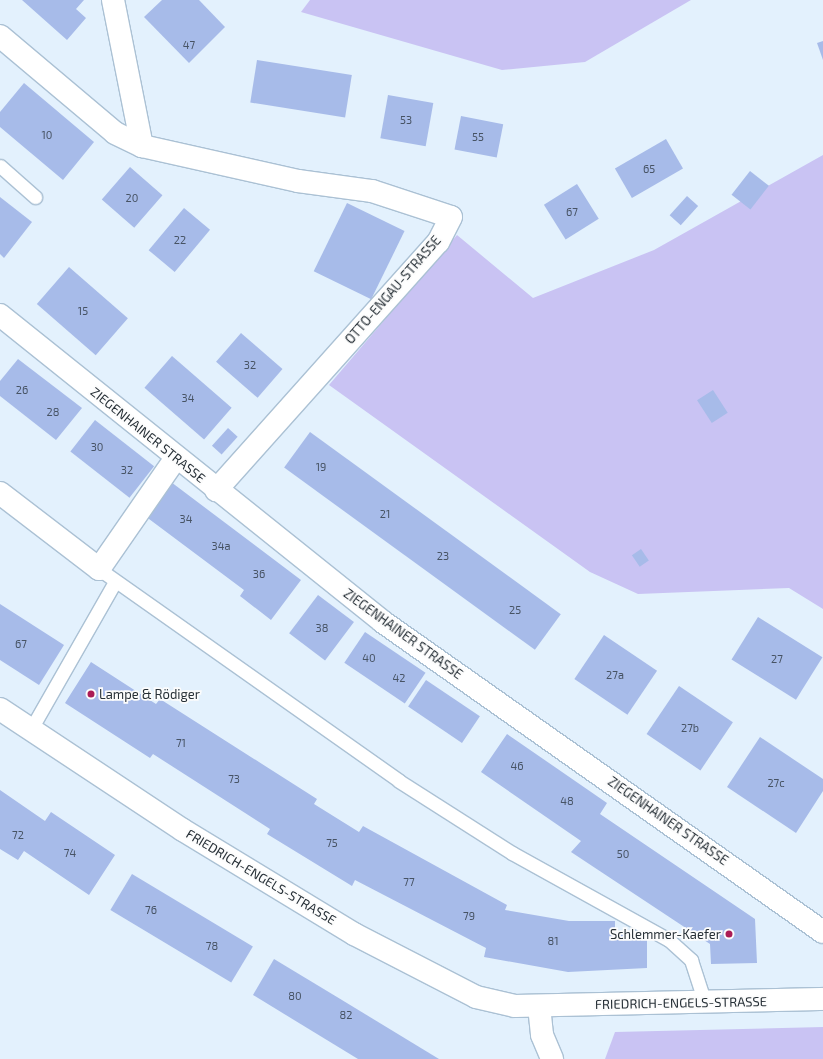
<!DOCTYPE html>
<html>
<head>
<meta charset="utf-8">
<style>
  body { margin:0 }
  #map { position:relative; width:823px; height:1059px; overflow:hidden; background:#e3f1fd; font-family:"Exo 2",sans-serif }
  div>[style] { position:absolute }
  .green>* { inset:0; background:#c9c3f3 }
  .building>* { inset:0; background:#a7bbe9; transform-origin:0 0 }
  .roads { filter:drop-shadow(1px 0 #abc1d4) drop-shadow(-1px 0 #abc1d4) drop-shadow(0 1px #abc1d4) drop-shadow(0 -1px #abc1d4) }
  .lane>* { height:13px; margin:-6.5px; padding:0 6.5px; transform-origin:6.5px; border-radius:6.5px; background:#fff }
  .street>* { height:22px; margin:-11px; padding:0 11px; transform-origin:11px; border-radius:11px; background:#fff }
  .secondary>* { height:22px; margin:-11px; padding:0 11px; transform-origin:11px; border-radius:11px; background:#fff }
  .dots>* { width:11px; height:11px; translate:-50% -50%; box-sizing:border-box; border:2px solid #fcfcfc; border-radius:50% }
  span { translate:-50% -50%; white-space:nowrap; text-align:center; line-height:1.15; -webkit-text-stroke:3.5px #fcfcfc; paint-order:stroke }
  .number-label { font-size:11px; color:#475364 }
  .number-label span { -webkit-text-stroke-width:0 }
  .street-label { font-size:13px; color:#273037 }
  .poi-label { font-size:13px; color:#273037 }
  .left { translate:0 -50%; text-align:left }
  .right { translate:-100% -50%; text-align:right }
</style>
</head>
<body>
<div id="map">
  <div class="green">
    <div style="clip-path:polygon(310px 0,691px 0,585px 62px,502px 70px,301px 12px)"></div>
    <div style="clip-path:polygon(823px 155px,823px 609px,789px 588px,638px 594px,590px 572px,329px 385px,457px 235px,533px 298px,654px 250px)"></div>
    <div style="clip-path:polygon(823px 1027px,823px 1059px,605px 1059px,615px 1032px)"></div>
  </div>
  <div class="building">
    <div style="clip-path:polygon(22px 0,84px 0,76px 9px,86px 18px,67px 40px)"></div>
    <div style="clip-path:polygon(162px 0,199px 0,225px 27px,189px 63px,144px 17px)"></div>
    <div style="clip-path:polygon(823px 41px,823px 60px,817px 43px)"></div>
    <div style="left:257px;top:60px;width:96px;height:43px;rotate:9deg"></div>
    <div style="clip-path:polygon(24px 83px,94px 142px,63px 180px,0 127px,0 112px)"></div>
    <div style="left:388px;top:95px;width:46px;height:44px;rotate:10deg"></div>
    <div style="left:461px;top:116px;width:43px;height:34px;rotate:11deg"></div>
    <div style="left:666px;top:139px;width:34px;height:59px;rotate:60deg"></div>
    <div style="left:130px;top:167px;width:43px;height:43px;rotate:41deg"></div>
    <div style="left:750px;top:171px;width:24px;height:30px;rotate:38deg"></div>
    <div style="left:577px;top:184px;width:41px;height:39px;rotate:58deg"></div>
    <div style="left:687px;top:196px;width:15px;height:26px;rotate:42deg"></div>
    <div style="clip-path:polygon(0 197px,32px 222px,4px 258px,0 254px)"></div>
    <div style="left:347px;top:203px;width:64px;height:76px;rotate:26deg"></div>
    <div style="left:184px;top:208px;width:34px;height:55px;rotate:40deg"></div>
    <div style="left:69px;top:267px;width:78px;height:49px;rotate:41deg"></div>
    <div style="left:241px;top:333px;width:55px;height:38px;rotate:41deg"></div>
    <div style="left:172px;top:356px;width:79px;height:42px;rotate:41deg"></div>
    <div style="clip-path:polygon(18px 359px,82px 408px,56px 440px,0 396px,0 381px)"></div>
    <div style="left:713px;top:390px;width:27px;height:19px;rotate:57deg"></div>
    <div style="left:95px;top:420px;width:75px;height:40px;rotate:38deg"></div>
    <div style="left:228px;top:428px;width:13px;height:24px;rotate:42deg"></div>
    <div style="left:310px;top:432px;width:310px;height:44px;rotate:36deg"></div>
    <div style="clip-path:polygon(171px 482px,301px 580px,271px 620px,240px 596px,244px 590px,145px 516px)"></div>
    <div style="left:641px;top:549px;width:14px;height:11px;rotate:56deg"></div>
    <div style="left:318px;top:595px;width:45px;height:48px;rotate:37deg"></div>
    <div style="clip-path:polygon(0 604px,64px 645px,39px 685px,0 660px)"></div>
    <div style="left:758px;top:617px;width:76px;height:50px;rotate:32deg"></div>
    <div style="left:365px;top:632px;width:73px;height:37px;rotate:34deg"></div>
    <div style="left:604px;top:635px;width:64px;height:53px;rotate:34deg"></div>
    <div style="clip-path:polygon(91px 662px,156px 704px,160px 699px,317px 799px,314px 804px,359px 832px,363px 826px,507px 905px,505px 910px,569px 921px,615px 921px,615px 933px,647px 932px,647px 968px,568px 972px,484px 957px,486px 948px,355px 880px,352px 886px,267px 834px,270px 829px,153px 754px,150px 758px,65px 703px)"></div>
    <div style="left:426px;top:680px;width:65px;height:32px;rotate:34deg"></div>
    <div style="left:679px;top:686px;width:65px;height:58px;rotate:34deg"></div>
    <div style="clip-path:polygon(507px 734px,607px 803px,600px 814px,755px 919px,757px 963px,711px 964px,710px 944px,571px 852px,581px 841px,481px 772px)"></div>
    <div style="clip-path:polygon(760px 737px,823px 779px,823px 791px,796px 833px,727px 787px)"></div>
    <div style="clip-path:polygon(0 790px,45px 821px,51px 812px,115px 855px,89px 895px,24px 851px,18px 860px,0 849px)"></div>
    <div style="left:132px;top:874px;width:141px;height:42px;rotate:31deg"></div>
    <div style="clip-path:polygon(274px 959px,337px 997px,439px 1059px,358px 1059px,253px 995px)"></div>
  </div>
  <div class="roads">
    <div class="lane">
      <div style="left:0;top:166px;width:47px;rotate:41.5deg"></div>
      <div style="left:99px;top:569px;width:367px;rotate:35.2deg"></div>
      <div style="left:399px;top:781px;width:134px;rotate:32.5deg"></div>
      <div style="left:512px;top:853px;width:179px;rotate:29deg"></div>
      <div style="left:669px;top:940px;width:30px;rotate:42deg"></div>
      <div style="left:691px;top:960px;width:45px;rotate:72deg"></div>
      <div style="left:31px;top:729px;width:169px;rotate:-60.3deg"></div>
    </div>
    <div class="street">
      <div style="left:113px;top:0;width:149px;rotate:78.8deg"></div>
      <div style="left:0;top:36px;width:150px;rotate:40.1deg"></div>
      <div style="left:115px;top:133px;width:30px;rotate:26deg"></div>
      <div style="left:142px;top:146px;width:160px;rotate:12.6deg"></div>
      <div style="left:298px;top:181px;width:75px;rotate:7.7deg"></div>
      <div style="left:372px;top:191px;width:83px;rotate:18.2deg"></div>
      <div style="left:451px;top:217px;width:28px;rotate:117deg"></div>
      <div style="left:438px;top:242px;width:333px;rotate:131.8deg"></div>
      <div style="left:0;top:315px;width:491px;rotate:38.7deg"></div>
      <div style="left:383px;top:622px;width:538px;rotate:35.17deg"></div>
      <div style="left:0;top:493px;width:125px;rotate:37.5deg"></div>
      <div style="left:99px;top:569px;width:135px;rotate:-55.3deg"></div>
      <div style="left:539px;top:1006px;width:29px;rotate:84deg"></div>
      <div style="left:542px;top:1035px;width:26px;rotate:67deg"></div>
    </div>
    <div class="secondary">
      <div style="left:0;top:709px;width:219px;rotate:33.5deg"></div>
      <div style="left:183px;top:830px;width:200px;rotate:31.3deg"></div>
      <div style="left:354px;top:934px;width:137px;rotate:27.3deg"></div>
      <div style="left:476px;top:997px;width:40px;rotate:13deg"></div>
      <div style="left:515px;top:1006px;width:308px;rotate:-1.3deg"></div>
    </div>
  </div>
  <div class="dots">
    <div style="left:91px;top:694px;background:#ab1c56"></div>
    <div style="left:729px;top:934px;background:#ab1c56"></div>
  </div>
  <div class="number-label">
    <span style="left:189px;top:45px">47</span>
    <span style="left:406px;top:120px">53</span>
    <span style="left:47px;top:135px">10</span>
    <span style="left:478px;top:137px">55</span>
    <span style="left:649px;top:169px">65</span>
    <span style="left:132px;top:198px">20</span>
    <span style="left:572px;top:212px">67</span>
    <span style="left:180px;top:240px">22</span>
    <span style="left:83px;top:311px">15</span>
    <span style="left:250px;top:365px">32</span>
    <span style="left:22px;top:390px">26</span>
    <span style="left:188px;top:398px">34</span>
    <span style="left:53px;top:412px">28</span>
    <span style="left:97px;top:447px">30</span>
    <span style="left:321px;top:467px">19</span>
    <span style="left:127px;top:470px">32</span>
    <span style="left:385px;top:514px">21</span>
    <span style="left:186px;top:519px">34</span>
    <span style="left:221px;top:546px">34a</span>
    <span style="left:443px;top:556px">23</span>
    <span style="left:259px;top:574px">36</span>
    <span style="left:515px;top:610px">25</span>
    <span style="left:322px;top:628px">38</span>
    <span style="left:21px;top:644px">67</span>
    <span style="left:369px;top:658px">40</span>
    <span style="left:777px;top:659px">27</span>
    <span style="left:615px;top:675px">27a</span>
    <span style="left:399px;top:678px">42</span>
    <span style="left:690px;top:728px">27b</span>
    <span style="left:181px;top:743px">71</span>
    <span style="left:517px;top:766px">46</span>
    <span style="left:234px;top:779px">73</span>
    <span style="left:776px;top:783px">27c</span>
    <span style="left:567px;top:801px">48</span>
    <span style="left:18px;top:835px">72</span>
    <span style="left:332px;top:843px">75</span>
    <span style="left:70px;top:853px">74</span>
    <span style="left:623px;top:854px">50</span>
    <span style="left:409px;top:882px">77</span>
    <span style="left:151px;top:910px">76</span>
    <span style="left:469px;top:916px">79</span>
    <span style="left:553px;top:941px">81</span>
    <span style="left:212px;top:946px">78</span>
    <span style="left:295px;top:996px">80</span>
    <span style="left:346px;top:1015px">82</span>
  </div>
  <div class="street-label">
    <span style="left:393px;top:290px;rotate:-49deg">OTTO-ENGAU-STRASSE</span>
    <span style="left:148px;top:435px;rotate:39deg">ZIEGENHAINER STRASSE</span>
    <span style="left:403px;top:634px;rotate:36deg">ZIEGENHAINER STRASSE</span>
    <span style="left:668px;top:821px;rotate:35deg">ZIEGENHAINER STRASSE</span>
    <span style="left:261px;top:877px;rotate:31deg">FRIEDRICH-ENGELS-STRASSE</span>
    <span style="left:681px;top:1003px;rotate:-1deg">FRIEDRICH-ENGELS-STRASSE</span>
  </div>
  <div class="poi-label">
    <span class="left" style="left:99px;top:694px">Lampe &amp; Rödiger</span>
    <span class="right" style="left:721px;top:934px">Schlemmer-Kaefer</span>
  </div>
</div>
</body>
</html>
